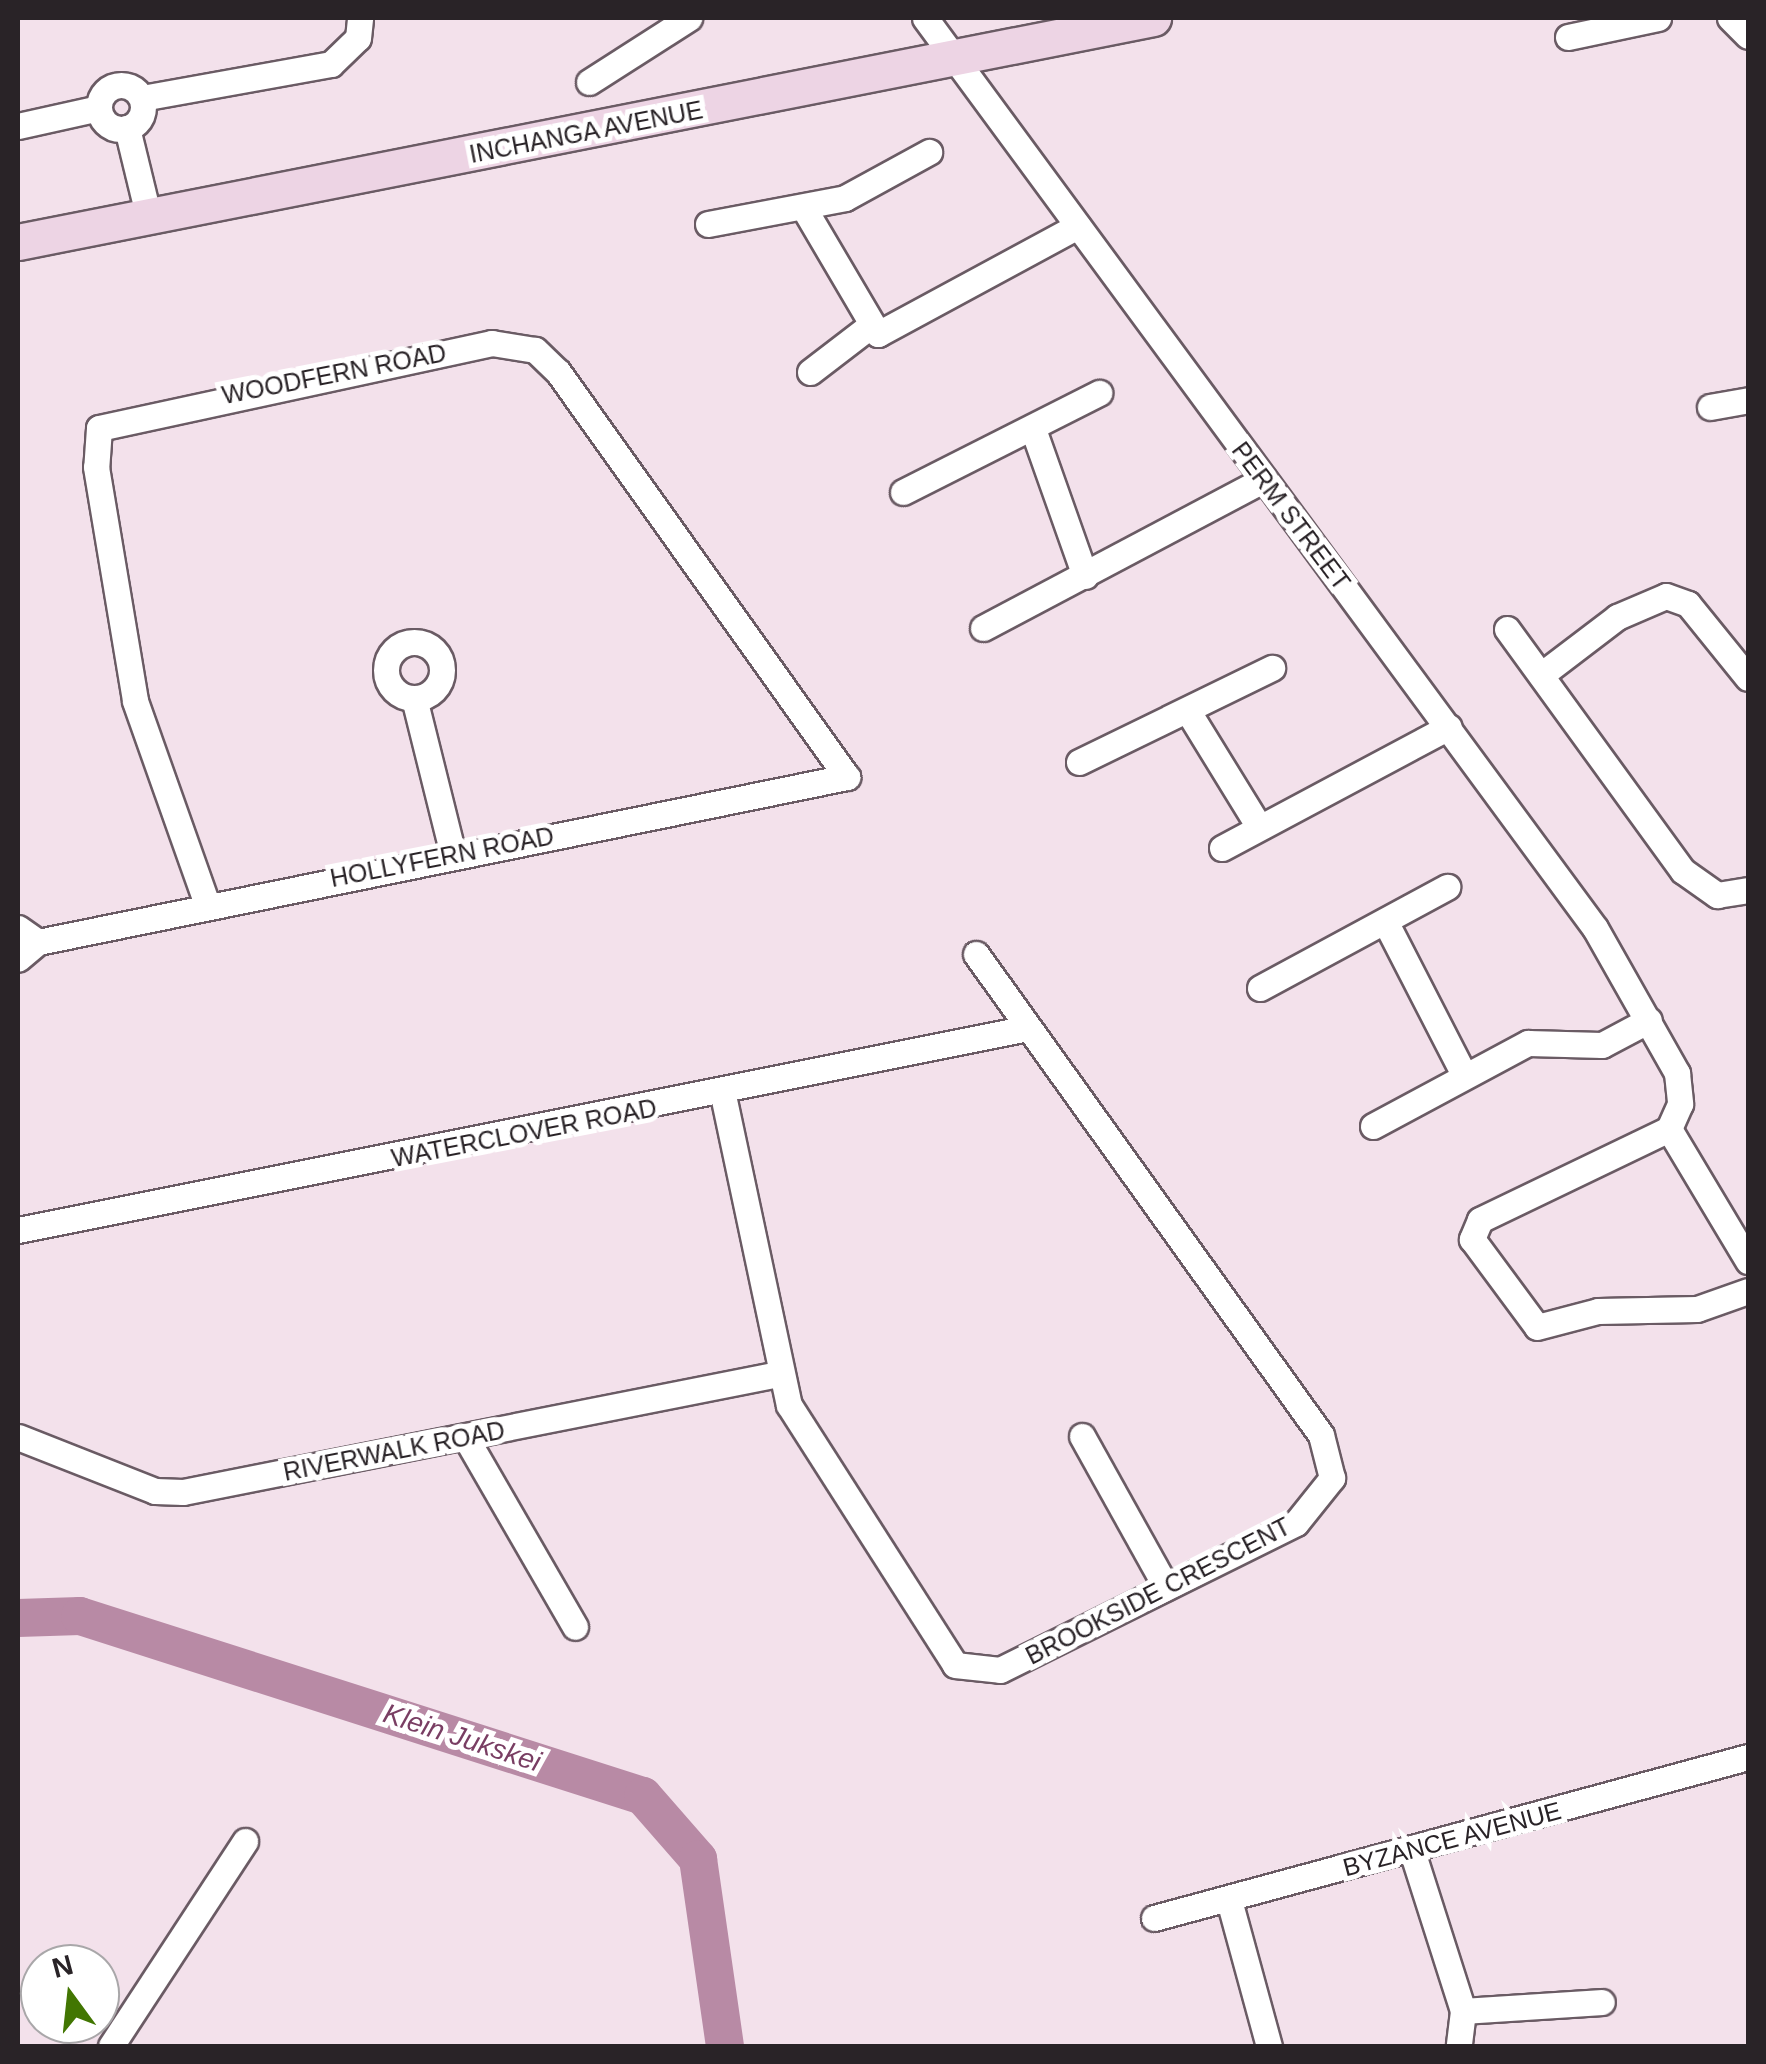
<!DOCTYPE html>
<html>
<head>
<meta charset="utf-8">
<style>
  body { margin:0 }
  #map { position:relative; width:1766px; height:2064px; overflow:hidden; background:#f3e1eb; font-family:Helvetica,sans-serif }
  div>[style] { position:absolute }
  .river>* { height:38px; margin:-19px; padding:0 19px; transform-origin:19px; border-radius:19px; background:#b88aa5 }
  .roads { filter:drop-shadow(2px 0 #6a5b64) drop-shadow(-2px 0 #6a5b64) drop-shadow(0 2px #6a5b64) drop-shadow(0 -2px #6a5b64) }
  .street>* { height:25px; margin:-12.5px; padding:0 12.5px; transform-origin:12.5px; border-radius:12.5px; background:#fff }
  .street>.ring { margin:-12.5px; padding:0; box-sizing:content-box; background:none; border:25px solid #fff; border-radius:50% }
  .secondary>* { height:35px; margin:-17.5px; padding:0 17.5px; transform-origin:17.5px; border-radius:17.5px; background:#edd4e4 }
  span { translate:-50% -50%; white-space:nowrap; text-align:center; line-height:1.15; -webkit-text-stroke:10px #fff; paint-order:stroke }
  .street-label { font-size:25px; color:#292327 }
  .water-label { font-size:28px; color:#793e63; font-style:italic }
  .frame { position:absolute; inset:0; border:20px solid #292327; pointer-events:none }
  .north { position:absolute; left:20px; top:1944px; width:100px; height:100px; box-sizing:border-box; background:#fff; border:2px solid #a9a7a9; border-radius:50%; rotate:345deg; font-size:28px; font-weight:700; line-height:40px; text-align:center; color:#292327 }
  .north::after { content:''; display:block; margin:auto; width:35px; height:45px; background:#427602; clip-path:polygon(50% 0,100% 100%,50% 72%,0 100%) }
</style>
</head>
<body>
<div id="map">
  <div class="river">
    <div style="left:18px;top:1618px;width:62px;rotate:-1.8deg"></div>
    <div style="left:80px;top:1616px;width:591px;rotate:17.73deg"></div>
    <div style="left:643px;top:1796px;width:84px;rotate:48.9deg"></div>
    <div style="left:698px;top:1859px;width:189px;rotate:81.8deg"></div>
  </div>
  <div class="roads">
    <div class="street">
      <div style="left:925px;top:18px;width:1130px;rotate:53.64deg"></div>
      <div style="left:1595px;top:928px;width:167px;rotate:60.5deg"></div>
      <div style="left:1677px;top:1073px;width:31px;rotate:84deg"></div>
      <div style="left:1680px;top:1104px;width:27px;rotate:114deg"></div>
      <div style="left:1669px;top:1129px;width:210px;rotate:154.3deg"></div>
      <div style="left:1480px;top:1220px;width:21px;rotate:113deg"></div>
      <div style="left:1472px;top:1239px;width:109px;rotate:53.5deg"></div>
      <div style="left:1537px;top:1327px;width:63px;rotate:-14.7deg"></div>
      <div style="left:1598px;top:1311px;width:99px;rotate:-1.2deg"></div>
      <div style="left:1697px;top:1309px;width:54px;rotate:-19.4deg"></div>
      <div style="left:1730px;top:18px;width:25px;rotate:45deg"></div>
      <div style="left:1568px;top:37px;width:92px;rotate:-11.9deg"></div>
      <div style="left:589px;top:82px;width:119px;rotate:-32.6deg"></div>
      <div class="ring" style="left:99px;top:85px;width:19px;height:19px"></div>
      <div style="left:142px;top:98px;width:192px;rotate:-10.2deg"></div>
      <div style="left:331px;top:64px;width:37px;rotate:-44deg"></div>
      <div style="left:358px;top:38px;width:20px;rotate:-84deg"></div>
      <div style="left:18px;top:126px;width:83px;rotate:-12.5deg"></div>
      <div style="left:127px;top:128px;width:93px;rotate:76.3deg"></div>
      <div style="left:805px;top:210px;width:144px;rotate:59.5deg"></div>
      <div style="left:878px;top:334px;width:227px;rotate:-28.4deg"></div>
      <div style="left:708px;top:224px;width:139px;rotate:-10.7deg"></div>
      <div style="left:845px;top:198px;width:96px;rotate:-28.7deg"></div>
      <div style="left:810px;top:372px;width:76px;rotate:-37.5deg"></div>
      <div style="left:1710px;top:407px;width:39px;rotate:-10deg"></div>
      <div style="left:1033px;top:429px;width:156px;rotate:70.5deg"></div>
      <div style="left:903px;top:492px;width:220px;rotate:-26.8deg"></div>
      <div style="left:983px;top:628px;width:318px;rotate:-27.9deg"></div>
      <div style="left:1507px;top:629px;width:299px;rotate:54deg"></div>
      <div style="left:1683px;top:871px;width:42px;rotate:35.2deg"></div>
      <div style="left:1717px;top:895px;width:31px;rotate:-9deg"></div>
      <div class="ring" style="left:386px;top:642px;width:31px;height:31px"></div>
      <div style="left:1541px;top:675px;width:96px;rotate:-37.3deg"></div>
      <div style="left:1617px;top:617px;width:53px;rotate:-23.2deg"></div>
      <div style="left:1666px;top:596px;width:23px;rotate:20deg"></div>
      <div style="left:1688px;top:604px;width:95px;rotate:51deg"></div>
      <div style="left:414px;top:698px;width:162px;rotate:76deg"></div>
      <div style="left:1189px;top:713px;width:134px;rotate:58.4deg"></div>
      <div style="left:1079px;top:762px;width:215px;rotate:-26deg"></div>
      <div style="left:1222px;top:848px;width:257px;rotate:-28.1deg"></div>
      <div style="left:1385px;top:921px;width:173px;rotate:62.8deg"></div>
      <div style="left:18px;top:928px;width:24px;rotate:35deg"></div>
      <div style="left:38px;top:942px;width:26px;rotate:140deg"></div>
      <div style="left:38px;top:942px;width:826px;rotate:-11.53deg"></div>
      <div style="left:847px;top:777px;width:498px;rotate:-125.5deg"></div>
      <div style="left:558px;top:372px;width:32px;rotate:-136deg"></div>
      <div style="left:535px;top:350px;width:44px;rotate:-170.8deg"></div>
      <div style="left:492px;top:343px;width:402px;rotate:167.8deg"></div>
      <div style="left:99px;top:428px;width:39px;rotate:94deg"></div>
      <div style="left:96px;top:467px;width:237px;rotate:80.5deg"></div>
      <div style="left:135px;top:701px;width:215px;rotate:70.5deg"></div>
      <div style="left:1260px;top:988px;width:213px;rotate:-28.4deg"></div>
      <div style="left:723px;top:1095px;width:317px;rotate:78deg"></div>
      <div style="left:789px;top:1405px;width:308px;rotate:57.4deg"></div>
      <div style="left:955px;top:1665px;width:45px;rotate:6.3deg"></div>
      <div style="left:1000px;top:1670px;width:330px;rotate:-26.4deg"></div>
      <div style="left:1296px;top:1523px;width:58px;rotate:-51.3deg"></div>
      <div style="left:1332px;top:1478px;width:44px;rotate:-104.3deg"></div>
      <div style="left:1321px;top:1435px;width:592px;rotate:-125.65deg"></div>
      <div style="left:1373px;top:1126px;width:176px;rotate:-28.2deg"></div>
      <div style="left:1528px;top:1043px;width:74px;rotate:1.5deg"></div>
      <div style="left:1602px;top:1045px;width:53px;rotate:-28deg"></div>
      <div style="left:1669px;top:1129px;width:154px;rotate:59.1deg"></div>
      <div style="left:18px;top:1230px;width:1030px;rotate:-11.31deg"></div>
      <div style="left:1082px;top:1436px;width:173px;rotate:60.9deg"></div>
      <div style="left:18px;top:1437px;width:147px;rotate:21.5deg"></div>
      <div style="left:155px;top:1491px;width:28px;rotate:2deg"></div>
      <div style="left:183px;top:1492px;width:607px;rotate:-11.22deg"></div>
      <div style="left:466px;top:1438px;width:218px;rotate:60deg"></div>
      <div style="left:1412px;top:1851px;width:168px;rotate:72.3deg"></div>
      <div style="left:1463px;top:2011px;width:35px;rotate:97deg"></div>
      <div style="left:1229px;top:1900px;width:151px;rotate:74.7deg"></div>
      <div style="left:1154px;top:1918px;width:615px;rotate:-15.17deg"></div>
      <div style="left:1463px;top:2011px;width:139px;rotate:-3.7deg"></div>
      <div style="left:111px;top:2046px;width:245px;rotate:-56.8deg"></div>
    </div>
    <div class="secondary">
      <div style="left:18px;top:242px;width:1157px;rotate:-11.16deg"></div>
    </div>
  </div>
  <div class="street-label">
    <span style="left:586px;top:132px;rotate:-11deg">INCHANGA AVENUE</span>
    <span style="left:334px;top:374px;rotate:-11deg">WOODFERN ROAD</span>
    <span style="left:1291px;top:516px;rotate:53deg">PERM STREET</span>
    <span style="left:442px;top:857px;rotate:-11deg">HOLLYFERN ROAD</span>
    <span style="left:524px;top:1133px;rotate:-11deg">WATERCLOVER ROAD</span>
    <span style="left:394px;top:1451px;rotate:-11deg">RIVERWALK ROAD</span>
    <span style="left:1158px;top:1591px;rotate:-27deg">BROOKSIDE CRESCENT</span>
    <span style="left:1452px;top:1839px;rotate:-15deg">BYZANCE AVENUE</span>
  </div>
  <div class="water-label">
    <span style="left:462px;top:1738px;rotate:18deg">Klein Jukskei</span>
  </div>
  <div class="frame"></div>
  <div class="north">N</div>
</div>
</body>
</html>
